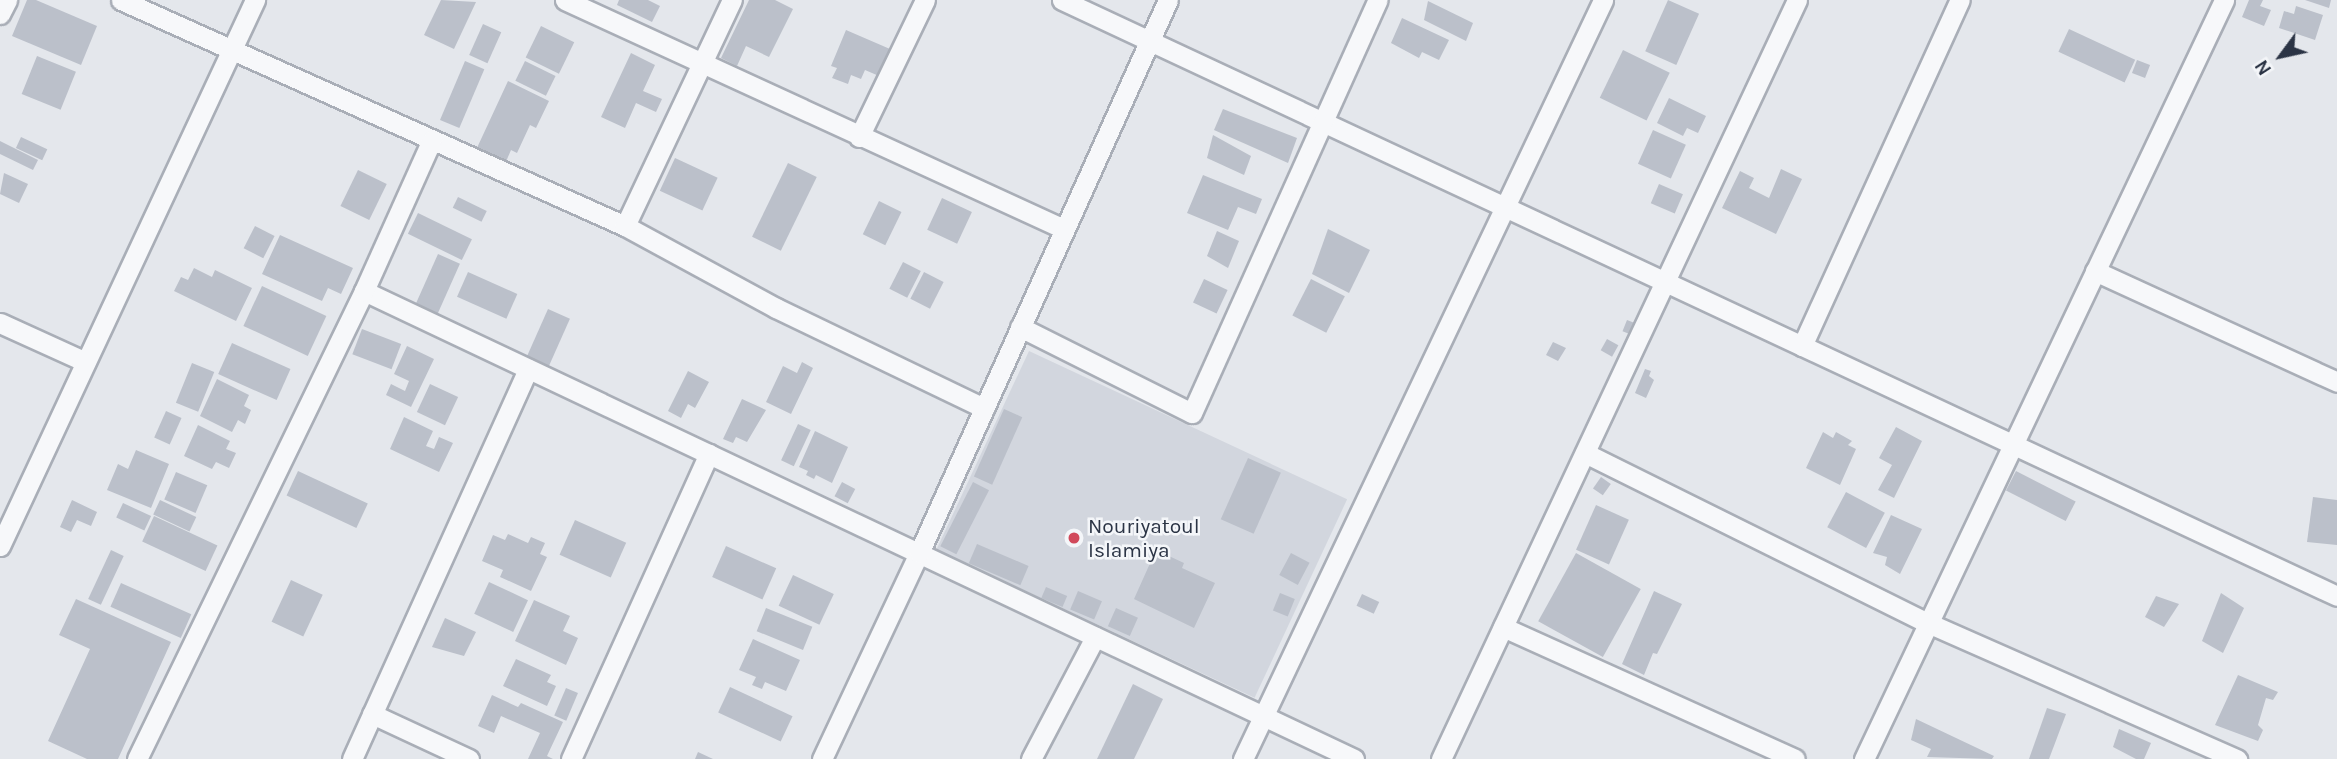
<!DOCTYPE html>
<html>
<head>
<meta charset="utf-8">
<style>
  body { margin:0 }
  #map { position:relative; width:2337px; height:759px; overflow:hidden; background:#e4e7ec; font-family:Karla,sans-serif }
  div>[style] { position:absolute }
  .built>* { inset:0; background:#d2d6de; transform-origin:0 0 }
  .building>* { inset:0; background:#bbc0ca; transform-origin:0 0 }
  .roads { filter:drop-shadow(2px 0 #a9aeb7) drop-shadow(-2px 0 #a9aeb7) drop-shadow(0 2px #a9aeb7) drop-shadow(0 -2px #a9aeb7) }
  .minor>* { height:19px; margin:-9.5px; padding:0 9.5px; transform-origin:9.5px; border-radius:9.5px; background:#f7f8fa }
  .dots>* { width:19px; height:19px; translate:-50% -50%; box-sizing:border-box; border:4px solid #f4f6f9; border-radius:50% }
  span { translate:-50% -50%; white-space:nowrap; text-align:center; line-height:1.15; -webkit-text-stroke:5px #f4f6f9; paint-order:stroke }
  .poi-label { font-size:21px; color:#2b3445 }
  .left { translate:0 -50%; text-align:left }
  .north { position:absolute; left:2246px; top:21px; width:70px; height:70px; -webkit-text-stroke:5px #f4f6f9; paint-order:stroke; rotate:237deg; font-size:19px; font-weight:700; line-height:28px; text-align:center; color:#2b3445 }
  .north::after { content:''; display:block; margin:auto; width:24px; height:32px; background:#2b3445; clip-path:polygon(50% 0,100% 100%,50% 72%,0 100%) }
</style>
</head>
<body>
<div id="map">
  <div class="built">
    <div style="left:1029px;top:351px;width:351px;height:219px;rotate:25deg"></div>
  </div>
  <div class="building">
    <div style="clip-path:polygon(27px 0,36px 0,97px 26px,81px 65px,12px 36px)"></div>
    <div style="clip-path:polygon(441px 0,476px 2px,454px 49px,424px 35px)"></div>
    <div style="clip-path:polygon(619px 0,648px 0,660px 6px,652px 22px,617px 5px)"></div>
    <div style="clip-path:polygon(749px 0,775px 0,793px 9px,769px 57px,746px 46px,737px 66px,721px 58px)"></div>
    <div style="left:1668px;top:0;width:34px;height:56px;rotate:24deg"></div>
    <div style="clip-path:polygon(2249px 0,2263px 0,2260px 6px,2271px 10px,2264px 26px,2242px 17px)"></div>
    <div style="clip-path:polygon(2305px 0,2331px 0,2329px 8px)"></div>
    <div style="clip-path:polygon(1428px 1px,1473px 23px,1466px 41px,1424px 20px)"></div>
    <div style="clip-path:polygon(2296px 6px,2323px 15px,2315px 40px,2279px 28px,2284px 11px,2294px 14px)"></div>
    <div style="clip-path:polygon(1402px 18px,1449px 40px,1439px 60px,1422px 52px,1419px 58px,1391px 43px)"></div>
    <div style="left:483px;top:24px;width:20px;height:34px;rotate:24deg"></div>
    <div style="left:541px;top:26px;width:37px;height:35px;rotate:26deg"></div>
    <div style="left:2069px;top:29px;width:73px;height:25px;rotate:25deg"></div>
    <div style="clip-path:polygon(846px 30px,890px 49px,879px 76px,865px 70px,861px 79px,851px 75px,848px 84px,832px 78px,837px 68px,831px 66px)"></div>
    <div style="left:1623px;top:50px;width:52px;height:53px;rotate:26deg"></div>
    <div style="clip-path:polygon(631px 53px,655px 65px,643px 91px,662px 99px,656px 112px,636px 103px,625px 128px,601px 117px)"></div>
    <div style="left:37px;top:56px;width:42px;height:41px;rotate:22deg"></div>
    <div style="left:2137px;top:60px;width:14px;height:14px;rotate:21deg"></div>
    <div style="left:465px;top:61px;width:21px;height:64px;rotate:23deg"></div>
    <div style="left:525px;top:61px;width:34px;height:22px;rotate:26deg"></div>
    <div style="clip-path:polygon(508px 81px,549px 101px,536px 128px,530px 125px,517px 153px,511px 150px,505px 164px,476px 150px)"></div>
    <div style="clip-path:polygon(1669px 98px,1706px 116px,1698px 133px,1687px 128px,1683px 136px,1657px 123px)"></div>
    <div style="clip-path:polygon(1223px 109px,1297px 138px,1288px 163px,1214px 130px)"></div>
    <div style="left:1653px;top:130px;width:36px;height:37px;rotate:24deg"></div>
    <div style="clip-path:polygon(1213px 135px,1251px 156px,1244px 175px,1207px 158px)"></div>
    <div style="left:21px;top:137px;width:29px;height:12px;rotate:25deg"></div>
    <div style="clip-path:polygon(0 141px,38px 160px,33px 170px,0 154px)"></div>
    <div style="left:675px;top:158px;width:47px;height:36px;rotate:25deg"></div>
    <div style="left:788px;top:163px;width:32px;height:82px;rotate:26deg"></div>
    <div style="clip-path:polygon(1781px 169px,1802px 179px,1776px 234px,1722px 208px,1740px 171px,1754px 178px,1749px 188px,1769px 198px)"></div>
    <div style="left:358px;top:170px;width:32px;height:40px;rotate:26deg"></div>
    <div style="clip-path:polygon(4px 173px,28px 184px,19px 203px,0 194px)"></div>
    <div style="clip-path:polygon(1203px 175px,1262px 199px,1256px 214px,1238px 207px,1228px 230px,1187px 213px)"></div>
    <div style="left:1659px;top:184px;width:26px;height:21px;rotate:23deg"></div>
    <div style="left:458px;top:197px;width:32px;height:12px;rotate:26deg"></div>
    <div style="left:942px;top:198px;width:33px;height:35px;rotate:25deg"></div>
    <div style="left:879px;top:201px;width:25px;height:37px;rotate:26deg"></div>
    <div style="left:418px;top:213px;width:60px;height:23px;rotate:26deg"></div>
    <div style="left:255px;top:226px;width:22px;height:25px;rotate:27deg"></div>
    <div style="clip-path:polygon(1328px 229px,1370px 250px,1349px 293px,1312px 274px)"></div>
    <div style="clip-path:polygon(1217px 231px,1239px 241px,1228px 268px,1207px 256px)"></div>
    <div style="clip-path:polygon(280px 235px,353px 268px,341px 294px,328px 288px,322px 301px,262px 274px)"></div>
    <div style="left:438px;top:254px;width:24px;height:60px;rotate:24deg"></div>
    <div style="left:903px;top:262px;width:20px;height:30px;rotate:27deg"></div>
    <div style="clip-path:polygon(194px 268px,212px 277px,215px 270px,252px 288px,236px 321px,174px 291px,181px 277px,188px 280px)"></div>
    <div style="left:468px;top:272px;width:54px;height:27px;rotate:24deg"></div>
    <div style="left:924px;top:272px;width:22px;height:30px;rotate:27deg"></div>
    <div style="left:1204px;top:279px;width:26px;height:26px;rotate:25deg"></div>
    <div style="left:1311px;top:279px;width:38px;height:41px;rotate:27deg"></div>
    <div style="left:262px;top:286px;width:71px;height:44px;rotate:25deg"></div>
    <div style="left:548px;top:309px;width:24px;height:56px;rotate:24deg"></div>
    <div style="left:1627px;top:320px;width:11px;height:12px;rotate:22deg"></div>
    <div style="left:362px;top:329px;width:42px;height:27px;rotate:21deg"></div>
    <div style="left:1607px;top:339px;width:13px;height:13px;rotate:29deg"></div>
    <div style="clip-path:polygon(1553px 342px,1566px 348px,1558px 361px,1546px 355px)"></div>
    <div style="left:232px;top:343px;width:64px;height:34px;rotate:24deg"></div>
    <div style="clip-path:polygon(407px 346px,434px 359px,411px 407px,386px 395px,391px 384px,405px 391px,409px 381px,394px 374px)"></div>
    <div style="clip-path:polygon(802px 362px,813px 368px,791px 414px,766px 402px,783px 366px,797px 373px)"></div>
    <div style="left:192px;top:363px;width:24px;height:43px;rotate:22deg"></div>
    <div style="clip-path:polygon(1645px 369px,1651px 371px,1649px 376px,1654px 380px,1646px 398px,1635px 393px)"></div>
    <div style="clip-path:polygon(688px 371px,709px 382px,695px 408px,688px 404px,681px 418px,668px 411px)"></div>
    <div style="clip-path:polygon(217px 379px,249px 395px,244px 406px,251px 410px,245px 424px,238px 420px,232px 432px,200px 416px)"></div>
    <div style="left:430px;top:384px;width:31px;height:31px;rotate:25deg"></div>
    <div style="clip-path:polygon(742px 399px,766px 410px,747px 442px,736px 437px,733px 443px,723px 439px)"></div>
    <div style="left:1004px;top:409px;width:20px;height:74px;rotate:24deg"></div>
    <div style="left:166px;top:411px;width:17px;height:29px;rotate:24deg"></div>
    <div style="clip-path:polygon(404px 417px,433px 431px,426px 446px,434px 449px,439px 437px,453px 443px,439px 472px,390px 449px)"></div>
    <div style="left:798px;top:424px;width:14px;height:40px;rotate:25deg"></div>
    <div style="clip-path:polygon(198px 425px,230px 441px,226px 449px,236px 453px,229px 468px,216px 462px,212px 469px,184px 456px)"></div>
    <div style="clip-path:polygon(1896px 427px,1922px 441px,1894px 498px,1878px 490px,1892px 465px,1879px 458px)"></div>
    <div style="clip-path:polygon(815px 431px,848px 447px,832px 483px,816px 475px,814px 479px,806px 475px,808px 471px,799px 467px)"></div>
    <div style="clip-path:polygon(1823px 432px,1833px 438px,1836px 432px,1852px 441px,1848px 445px,1856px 449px,1840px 485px,1806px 468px)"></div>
    <div style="clip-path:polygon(136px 450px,169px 464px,151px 508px,107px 490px,118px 464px,128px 469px)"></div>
    <div style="left:1248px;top:458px;width:36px;height:67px;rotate:24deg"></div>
    <div style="left:298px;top:471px;width:77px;height:27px;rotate:25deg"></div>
    <div style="left:2016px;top:471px;width:67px;height:22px;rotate:27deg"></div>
    <div style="left:176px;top:472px;width:34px;height:30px;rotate:23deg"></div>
    <div style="left:1601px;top:477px;width:12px;height:14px;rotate:35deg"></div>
    <div style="left:842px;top:482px;width:15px;height:16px;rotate:28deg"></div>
    <div style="left:973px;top:482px;width:18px;height:72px;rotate:27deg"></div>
    <div style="left:1846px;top:492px;width:44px;height:40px;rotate:28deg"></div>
    <div style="clip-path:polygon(2313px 497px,2337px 500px,2337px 545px,2307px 542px)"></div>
    <div style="clip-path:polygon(72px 500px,97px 512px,91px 526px,77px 520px,71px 532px,60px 527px)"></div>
    <div style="left:160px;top:500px;width:40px;height:16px;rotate:25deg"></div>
    <div style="left:123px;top:503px;width:31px;height:16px;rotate:25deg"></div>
    <div style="left:1596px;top:505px;width:36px;height:49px;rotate:24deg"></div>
    <div style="clip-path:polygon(1891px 515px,1922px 529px,1900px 574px,1885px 565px,1887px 557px,1873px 553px)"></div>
    <div style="left:154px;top:516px;width:70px;height:28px;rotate:25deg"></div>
    <div style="left:575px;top:520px;width:56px;height:38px;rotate:24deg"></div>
    <div style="clip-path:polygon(508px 534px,528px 543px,531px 537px,545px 543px,540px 554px,547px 557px,531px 591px,500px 577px,503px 570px,482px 561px,493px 535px,505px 540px)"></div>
    <div style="left:977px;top:544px;width:56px;height:21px;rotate:23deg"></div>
    <div style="left:726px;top:546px;width:55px;height:34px;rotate:24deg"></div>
    <div style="left:111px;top:550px;width:14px;height:54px;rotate:25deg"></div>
    <div style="clip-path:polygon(1156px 550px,1184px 563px,1182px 568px,1215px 583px,1194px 628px,1134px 599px)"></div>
    <div style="left:1291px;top:553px;width:21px;height:25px;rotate:28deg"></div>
    <div style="left:1576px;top:553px;width:74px;height:78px;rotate:29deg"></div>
    <div style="left:793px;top:575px;width:45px;height:34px;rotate:25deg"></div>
    <div style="left:291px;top:580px;width:35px;height:46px;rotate:25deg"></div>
    <div style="left:489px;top:582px;width:43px;height:35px;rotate:25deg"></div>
    <div style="left:121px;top:583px;width:77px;height:26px;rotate:24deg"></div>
    <div style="left:1046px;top:587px;width:23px;height:12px;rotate:23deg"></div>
    <div style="left:1078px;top:591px;width:26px;height:20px;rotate:23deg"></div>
    <div style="clip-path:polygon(1654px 591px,1682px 604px,1657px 654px,1653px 653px,1644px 675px,1622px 664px)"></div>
    <div style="left:1280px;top:593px;width:16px;height:19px;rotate:22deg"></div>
    <div style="clip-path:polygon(2221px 593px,2244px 608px,2223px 653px,2202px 641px)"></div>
    <div style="left:1362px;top:594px;width:19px;height:13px;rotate:25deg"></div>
    <div style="clip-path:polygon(2156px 596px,2179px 604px,2164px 627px,2145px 617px)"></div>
    <div style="clip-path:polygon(76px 599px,171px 642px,118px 759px,87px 759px,48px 741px,90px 649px,59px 635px)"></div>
    <div style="clip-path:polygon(534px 600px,570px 616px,563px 631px,578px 638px,566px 665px,515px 641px)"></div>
    <div style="left:766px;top:608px;width:50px;height:25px;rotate:22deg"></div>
    <div style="left:1116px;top:608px;width:24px;height:20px;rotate:24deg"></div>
    <div style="clip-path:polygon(445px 618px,476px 632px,464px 656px,432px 647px)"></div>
    <div style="clip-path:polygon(753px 639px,800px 660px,786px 691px,765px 682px,762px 689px,752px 685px,756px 677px,739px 670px)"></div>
    <div style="clip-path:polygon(516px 659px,551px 675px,547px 682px,556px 686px,547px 706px,503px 686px)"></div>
    <div style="clip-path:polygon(2238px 675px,2278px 692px,2273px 700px,2266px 698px,2258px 725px,2263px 730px,2258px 741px,2215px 725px)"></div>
    <div style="clip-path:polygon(1133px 684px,1163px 699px,1134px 759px,1097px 759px)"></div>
    <div style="left:730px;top:687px;width:69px;height:28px;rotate:25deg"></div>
    <div style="left:566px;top:688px;width:13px;height:30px;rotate:23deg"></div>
    <div style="clip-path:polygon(492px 695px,518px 707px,521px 703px,563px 722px,547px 756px,553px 759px,528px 759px,540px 733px,501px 716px,494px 733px,478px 726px)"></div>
    <div style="clip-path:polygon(2047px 708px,2066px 714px,2049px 759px,2029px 759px)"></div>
    <div style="clip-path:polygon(1916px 719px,1994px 756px,1992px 759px,1927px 757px,1931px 749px,1911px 740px)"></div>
    <div style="clip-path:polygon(2119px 729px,2151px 743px,2144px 759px,2136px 759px,2113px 747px)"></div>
    <div style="clip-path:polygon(698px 752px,713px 759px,695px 759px)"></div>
  </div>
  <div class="roads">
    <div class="minor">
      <div style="left:121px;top:0;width:552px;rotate:24.15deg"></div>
      <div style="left:625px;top:226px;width:172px;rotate:28.5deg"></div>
      <div style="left:776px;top:308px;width:231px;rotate:25.7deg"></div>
      <div style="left:565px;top:0;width:549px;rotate:24.65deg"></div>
      <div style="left:1062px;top:0;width:1407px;rotate:25.05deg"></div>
      <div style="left:0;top:14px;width:16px;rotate:-63deg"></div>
      <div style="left:859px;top:137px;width:152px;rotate:-64.3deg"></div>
      <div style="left:625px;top:226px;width:250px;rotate:-64.7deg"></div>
      <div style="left:2095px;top:271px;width:266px;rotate:24.6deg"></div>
      <div style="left:364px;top:291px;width:1095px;rotate:25.3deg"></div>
      <div style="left:0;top:323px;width:94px;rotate:24.4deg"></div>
      <div style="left:1020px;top:327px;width:192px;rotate:26.6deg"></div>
      <div style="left:1192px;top:413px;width:453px;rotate:-65.8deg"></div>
      <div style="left:1802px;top:346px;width:380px;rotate:-65.5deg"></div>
      <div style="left:1585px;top:453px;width:383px;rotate:26.4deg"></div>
      <div style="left:1928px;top:623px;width:338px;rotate:23.8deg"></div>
      <div style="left:0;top:546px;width:603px;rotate:-64.97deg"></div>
      <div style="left:1503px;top:627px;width:320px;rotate:24.3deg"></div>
      <div style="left:372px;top:714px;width:107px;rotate:24.9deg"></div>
      <div style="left:137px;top:759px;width:520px;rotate:-64.12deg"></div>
      <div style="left:364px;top:291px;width:166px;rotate:-65.8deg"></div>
      <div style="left:352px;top:759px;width:428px;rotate:-65.7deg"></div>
      <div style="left:571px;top:759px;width:335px;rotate:-65.7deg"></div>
      <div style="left:822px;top:759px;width:228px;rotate:-64.8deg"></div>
      <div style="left:919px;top:553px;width:606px;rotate:-65.76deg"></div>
      <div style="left:1031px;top:759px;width:138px;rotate:-62.3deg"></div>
      <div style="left:1243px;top:759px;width:840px;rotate:-64.62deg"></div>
      <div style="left:1441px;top:759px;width:838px;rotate:-64.87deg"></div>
      <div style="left:1864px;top:759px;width:840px;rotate:-64.62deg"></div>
    </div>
  </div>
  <div class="dots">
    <div style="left:1074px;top:538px;background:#d1495b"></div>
  </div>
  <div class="poi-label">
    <span class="left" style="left:1088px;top:538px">Nouriyatoul<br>Islamiya</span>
  </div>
  <div class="north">N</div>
</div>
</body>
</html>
